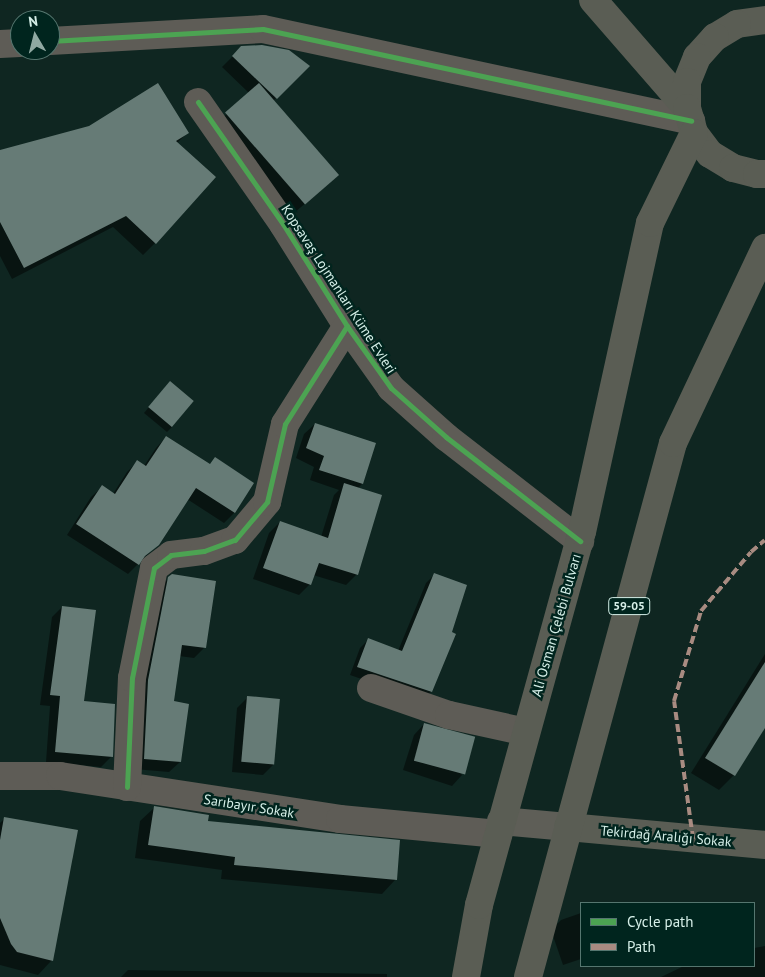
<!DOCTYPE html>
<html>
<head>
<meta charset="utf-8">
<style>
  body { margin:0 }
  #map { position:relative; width:765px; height:977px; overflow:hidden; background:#0f2621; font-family:"PT Sans",sans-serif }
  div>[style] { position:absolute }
  .shadow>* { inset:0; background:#0007 }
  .building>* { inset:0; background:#667b76; transform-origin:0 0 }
  .street>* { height:28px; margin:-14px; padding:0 14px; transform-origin:14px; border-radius:14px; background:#5e5c56 }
  .secondary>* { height:28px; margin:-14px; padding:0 14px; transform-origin:14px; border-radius:14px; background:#5e5e57 }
  .primary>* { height:28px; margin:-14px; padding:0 14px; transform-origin:14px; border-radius:14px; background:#5a5d54 }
  .quiet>* { height:4px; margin-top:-2px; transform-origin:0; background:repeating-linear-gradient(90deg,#a88b81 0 8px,transparent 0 12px) }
  .cycleway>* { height:5px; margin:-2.5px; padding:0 2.5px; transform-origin:2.5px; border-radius:2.5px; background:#4ca352 }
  span { translate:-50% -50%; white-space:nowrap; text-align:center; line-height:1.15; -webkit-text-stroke:5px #00251e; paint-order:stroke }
  .shield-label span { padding:1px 4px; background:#00251e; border:1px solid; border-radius:4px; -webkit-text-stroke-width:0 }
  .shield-label { font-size:12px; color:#d5efe8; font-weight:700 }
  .street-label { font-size:14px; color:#d5efe8 }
  .legend { position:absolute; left:580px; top:902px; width:175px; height:65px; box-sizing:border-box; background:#00251e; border:1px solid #55766f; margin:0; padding:6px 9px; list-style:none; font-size:15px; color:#d5efe8 }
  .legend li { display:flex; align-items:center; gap:10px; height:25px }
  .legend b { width:25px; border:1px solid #55766f }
  .north { position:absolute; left:10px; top:10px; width:50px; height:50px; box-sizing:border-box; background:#00251e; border:1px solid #55766f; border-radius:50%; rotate:352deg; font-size:14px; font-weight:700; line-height:20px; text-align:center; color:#d5efe8 }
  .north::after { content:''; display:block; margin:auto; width:18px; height:22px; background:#90a9a2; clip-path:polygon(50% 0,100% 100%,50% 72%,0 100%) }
</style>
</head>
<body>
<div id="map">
  <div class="shadow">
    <div style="clip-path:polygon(242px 47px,308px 66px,273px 101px,327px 185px,294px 213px,216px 124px,249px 93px,222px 67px)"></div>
    <div style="clip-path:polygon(90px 127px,187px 133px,177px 143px,155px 243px,143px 255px,113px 227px,12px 279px,0 256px,0 152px)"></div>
    <div style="clip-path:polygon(165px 388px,172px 427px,167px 432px,144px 413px)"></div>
    <div style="clip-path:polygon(315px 424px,362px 484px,357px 489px,357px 574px,346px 585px,313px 575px,310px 584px,299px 595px,253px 579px,269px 533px,280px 522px,321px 537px,334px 495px,339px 490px,310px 480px,314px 467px,296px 458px,304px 434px)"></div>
    <div style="clip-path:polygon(166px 437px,209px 465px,215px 459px,253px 484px,234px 513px,224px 523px,187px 499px,158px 544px,128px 574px,67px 535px,91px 497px,102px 487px,113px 494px,127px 472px,137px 462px,144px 466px,156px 448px)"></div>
    <div style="clip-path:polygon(434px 575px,450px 633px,455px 634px,431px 692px,422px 700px,350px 675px,360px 648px,368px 640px,398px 651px,426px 583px)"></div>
    <div style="clip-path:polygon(169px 578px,204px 648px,194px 658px,179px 656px,172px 702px,180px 762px,169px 772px,134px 769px,138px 691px,158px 589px)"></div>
    <div style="clip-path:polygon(62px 607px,82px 702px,112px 756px,101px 767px,46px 762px,50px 706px,40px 705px,52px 617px)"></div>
    <div style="clip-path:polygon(765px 654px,765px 726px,734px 775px,719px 790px,691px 773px)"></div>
    <div style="clip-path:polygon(248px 697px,273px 765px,263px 775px,232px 772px,237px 708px)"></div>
    <div style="clip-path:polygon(424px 724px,462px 775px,452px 786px,403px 770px,414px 735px)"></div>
    <div style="clip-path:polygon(154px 808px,207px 822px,399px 842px,395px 880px,382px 894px,221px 879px,222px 870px,135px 858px,140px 821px)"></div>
    <div style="clip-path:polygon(5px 818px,52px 960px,38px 975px,0 965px,0 823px)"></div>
    <div style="clip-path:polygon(581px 913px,581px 959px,563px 965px,551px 930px,561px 920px)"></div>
    <div style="clip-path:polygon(765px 946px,765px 977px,661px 977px,684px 966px,754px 966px,754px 948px)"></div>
    <div style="clip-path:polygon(128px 970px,387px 974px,387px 977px,121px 977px)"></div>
  </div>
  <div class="building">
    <div style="clip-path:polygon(262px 45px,289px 50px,310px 66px,277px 99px,232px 56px,241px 46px)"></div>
    <div style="clip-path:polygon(158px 83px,189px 133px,176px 141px,216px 177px,156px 244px,126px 216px,24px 268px,0 222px,0 150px,89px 126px)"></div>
    <div style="left:259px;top:83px;width:122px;height:45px;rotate:49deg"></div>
    <div style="left:170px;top:381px;width:31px;height:34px;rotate:40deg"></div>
    <div style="clip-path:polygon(315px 423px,376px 443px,363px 484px,319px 470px,324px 456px,306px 448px)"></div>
    <div style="clip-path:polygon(166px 436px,210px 464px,215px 457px,254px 483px,235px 513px,196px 488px,159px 545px,145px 556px,139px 565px,76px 524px,102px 485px,115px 494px,137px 460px,146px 466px)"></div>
    <div style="clip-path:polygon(344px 483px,382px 495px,358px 575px,319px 563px,311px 585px,263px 568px,280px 521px,328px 538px)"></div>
    <div style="clip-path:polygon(434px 573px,467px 585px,452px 632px,456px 634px,432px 692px,357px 667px,368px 638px,402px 651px)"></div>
    <div style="clip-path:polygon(172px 574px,216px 581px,206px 648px,182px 645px,174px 701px,189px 704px,181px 762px,144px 759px,148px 680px,168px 577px)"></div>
    <div style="clip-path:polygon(62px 606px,96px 610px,84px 701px,115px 704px,113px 757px,55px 752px,60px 696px,50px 695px)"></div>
    <div style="clip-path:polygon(765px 662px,765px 728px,735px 776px,705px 758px)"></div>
    <div style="left:247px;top:696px;width:33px;height:66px;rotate:5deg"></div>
    <div style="left:424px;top:723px;width:53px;height:39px;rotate:15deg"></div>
    <div style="clip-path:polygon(154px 806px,209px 815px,208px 821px,400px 840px,397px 880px,234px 865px,235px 857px,148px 845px)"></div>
    <div style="clip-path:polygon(4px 817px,78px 830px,53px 961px,17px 952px,11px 944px,0 918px,0 840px)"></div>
  </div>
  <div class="street">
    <div style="left:50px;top:41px;width:213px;rotate:-3.2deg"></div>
    <div style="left:263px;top:29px;width:438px;rotate:12.1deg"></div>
    <div style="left:0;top:44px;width:20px;rotate:-3deg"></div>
    <div style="left:198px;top:102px;width:149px;rotate:55.1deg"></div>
    <div style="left:283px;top:224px;width:120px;rotate:57.9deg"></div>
    <div style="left:347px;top:326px;width:76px;rotate:54.6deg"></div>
    <div style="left:391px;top:388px;width:74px;rotate:41.7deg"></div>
    <div style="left:446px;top:437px;width:170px;rotate:37.8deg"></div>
    <div style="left:371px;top:688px;width:83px;rotate:19.1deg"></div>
    <div style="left:449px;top:715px;width:79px;rotate:12.4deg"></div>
    <div style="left:0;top:776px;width:60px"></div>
    <div style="left:60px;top:776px;width:283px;rotate:8.7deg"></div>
    <div style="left:340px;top:819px;width:159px;rotate:5.4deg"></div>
    <div style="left:127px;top:787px;width:109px;rotate:-87.4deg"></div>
    <div style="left:132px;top:678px;width:112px;rotate:-78.7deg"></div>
    <div style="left:154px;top:568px;width:21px;rotate:-37deg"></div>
    <div style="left:171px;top:555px;width:33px;rotate:-7deg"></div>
    <div style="left:204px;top:551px;width:33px;rotate:-20deg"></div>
    <div style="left:235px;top:540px;width:50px;rotate:-49.9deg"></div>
    <div style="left:267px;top:502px;width:80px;rotate:-77deg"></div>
    <div style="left:285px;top:424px;width:116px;rotate:-57.7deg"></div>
  </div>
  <div class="secondary">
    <div style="left:501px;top:821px;width:67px;rotate:5.1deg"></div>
  </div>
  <div class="primary">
    <div style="left:593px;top:0;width:143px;rotate:49deg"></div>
    <div style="left:765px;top:20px;width:28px;rotate:172deg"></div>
    <div style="left:737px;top:24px;width:26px;rotate:149deg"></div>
    <div style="left:715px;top:37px;width:27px;rotate:132deg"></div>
    <div style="left:697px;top:57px;width:27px;rotate:112deg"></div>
    <div style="left:687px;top:82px;width:26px;rotate:90deg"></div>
    <div style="left:687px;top:108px;width:26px;rotate:74deg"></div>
    <div style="left:694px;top:133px;width:26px;rotate:53deg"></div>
    <div style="left:710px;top:154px;width:27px;rotate:31deg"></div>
    <div style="left:733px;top:168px;width:25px;rotate:14deg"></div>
    <div style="left:757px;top:174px;width:8px"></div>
    <div style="left:568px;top:827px;width:198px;rotate:5.2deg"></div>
    <div style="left:466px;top:977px;width:73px;rotate:-79.8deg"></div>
    <div style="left:479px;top:905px;width:387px;rotate:-74.6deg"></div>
    <div style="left:582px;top:532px;width:316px;rotate:-77.6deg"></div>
    <div style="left:650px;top:223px;width:100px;rotate:-63.9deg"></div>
    <div style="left:528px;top:977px;width:553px;rotate:-74.81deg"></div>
    <div style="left:673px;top:443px;width:216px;rotate:-64.7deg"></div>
  </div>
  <div class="quiet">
    <div style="left:693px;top:839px;width:139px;rotate:-97.8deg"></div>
    <div style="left:674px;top:701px;width:94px;rotate:-73.3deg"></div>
    <div style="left:701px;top:611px;width:77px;rotate:-49.7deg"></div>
    <div style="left:751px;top:552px;width:18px;rotate:-41deg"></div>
  </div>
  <div class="cycleway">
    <div style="left:50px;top:41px;width:213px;rotate:-3.2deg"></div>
    <div style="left:263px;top:29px;width:438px;rotate:12.1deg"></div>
    <div style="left:198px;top:102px;width:149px;rotate:55.1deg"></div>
    <div style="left:283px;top:224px;width:120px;rotate:57.9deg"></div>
    <div style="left:347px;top:326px;width:76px;rotate:54.6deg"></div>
    <div style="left:391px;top:388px;width:74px;rotate:41.7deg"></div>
    <div style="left:446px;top:437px;width:170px;rotate:37.8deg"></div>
    <div style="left:127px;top:787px;width:109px;rotate:-87.4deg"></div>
    <div style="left:132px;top:678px;width:112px;rotate:-78.7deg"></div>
    <div style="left:154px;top:568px;width:21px;rotate:-37deg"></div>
    <div style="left:171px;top:555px;width:33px;rotate:-7deg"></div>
    <div style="left:204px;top:551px;width:33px;rotate:-20deg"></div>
    <div style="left:235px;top:540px;width:50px;rotate:-49.9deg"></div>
    <div style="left:267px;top:502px;width:80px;rotate:-77deg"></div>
    <div style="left:285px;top:424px;width:116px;rotate:-57.7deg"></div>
  </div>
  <div class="shield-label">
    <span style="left:629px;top:606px">59-05</span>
  </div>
  <div class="street-label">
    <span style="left:339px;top:289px;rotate:57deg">Kopsavaş Lojmanları Küme Evleri</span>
    <span style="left:556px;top:625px;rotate:-74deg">Ali Osman Çelebi Bulvarı</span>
    <span style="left:249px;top:806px;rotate:9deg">Sarıbayır Sokak</span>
    <span style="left:666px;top:836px;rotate:5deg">Tekirdağ Aralığı Sokak</span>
  </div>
  <ul class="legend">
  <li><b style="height:6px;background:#4ca352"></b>Cycle path</li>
  <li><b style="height:6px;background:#a88b81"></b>Path</li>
  </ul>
  <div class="north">N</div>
</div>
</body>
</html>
